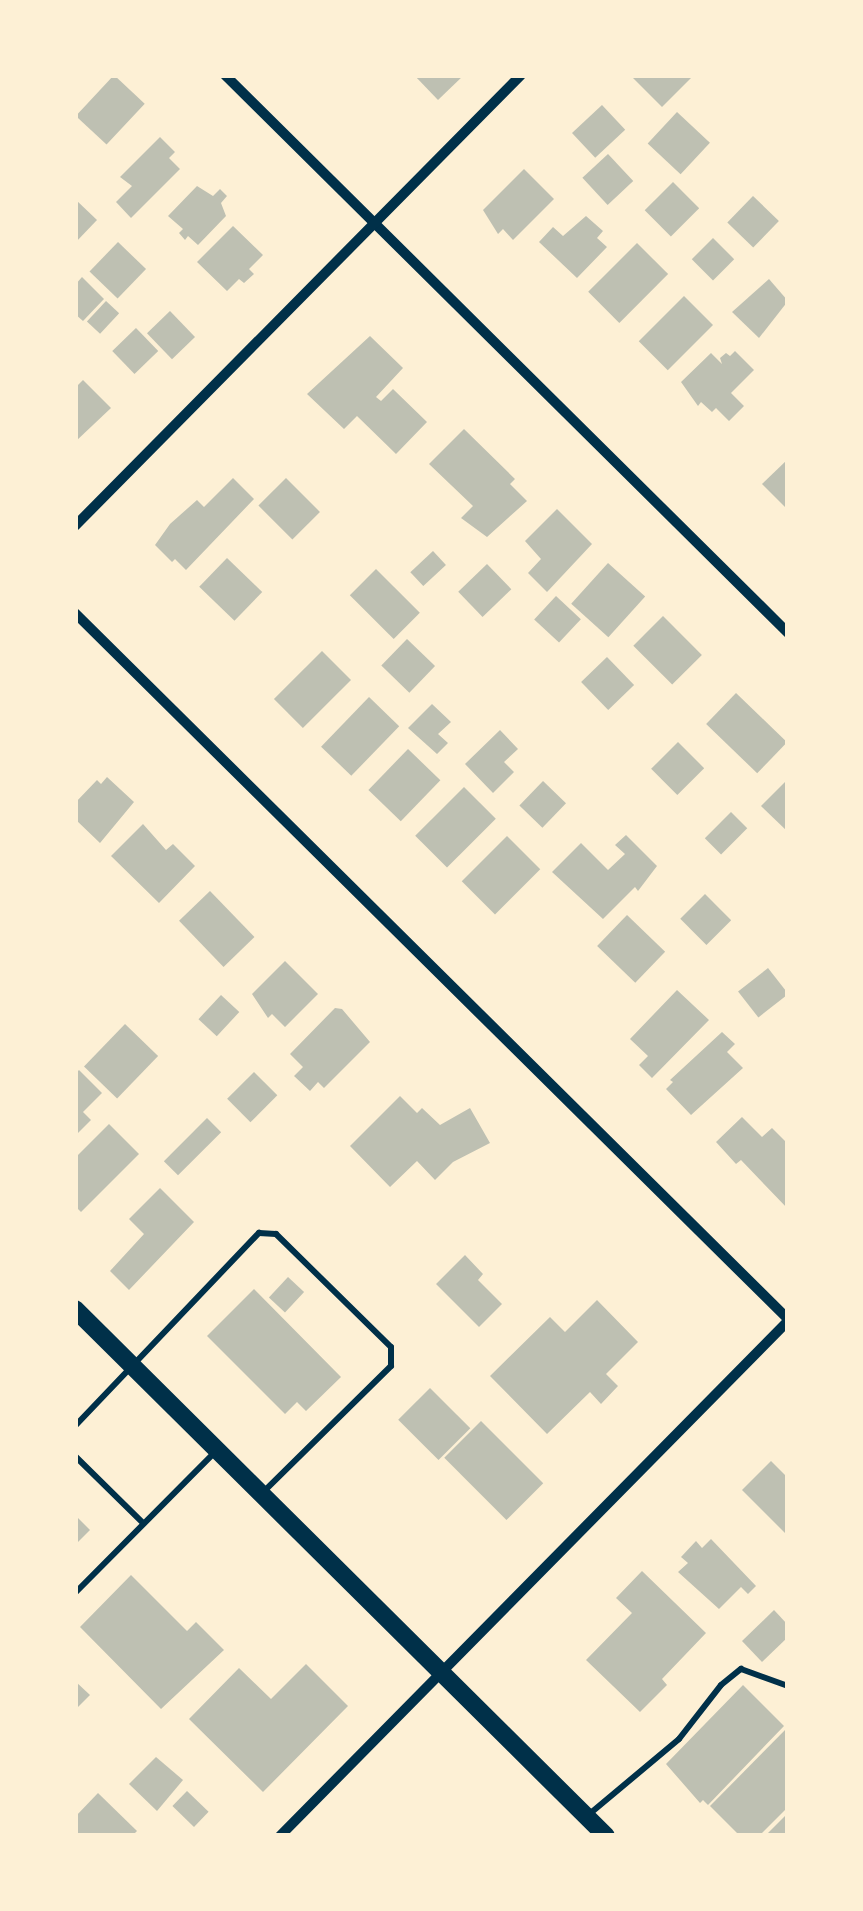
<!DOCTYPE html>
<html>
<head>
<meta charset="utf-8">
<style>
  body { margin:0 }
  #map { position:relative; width:863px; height:1911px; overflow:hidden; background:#fdf0d5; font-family:Barlow,sans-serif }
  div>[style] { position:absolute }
  .building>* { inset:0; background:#bec0b2; transform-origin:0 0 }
  .service>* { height:6px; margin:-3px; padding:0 3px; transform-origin:3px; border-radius:3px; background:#003049 }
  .minor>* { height:10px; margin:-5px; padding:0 5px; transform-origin:5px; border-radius:5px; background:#003049 }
  .tertiary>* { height:18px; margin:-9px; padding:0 9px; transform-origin:9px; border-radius:9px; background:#003049 }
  span { translate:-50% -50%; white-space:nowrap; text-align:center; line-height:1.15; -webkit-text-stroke:10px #fdf0d5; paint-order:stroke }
  .frame { position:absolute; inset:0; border:78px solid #fdf0d5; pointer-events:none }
</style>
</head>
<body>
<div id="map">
  <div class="building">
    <div style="left:114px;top:75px;width:42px;height:56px;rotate:43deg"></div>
    <div style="clip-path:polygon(414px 75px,464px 75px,438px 100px)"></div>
    <div style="clip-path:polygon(630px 75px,694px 75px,662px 107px)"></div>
    <div style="left:602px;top:105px;width:34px;height:41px;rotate:47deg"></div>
    <div style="left:677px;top:112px;width:45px;height:43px;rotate:43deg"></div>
    <div style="clip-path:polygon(160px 137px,175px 152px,169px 158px,180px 169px,131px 218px,116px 202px,132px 186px,120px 177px)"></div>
    <div style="left:608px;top:154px;width:37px;height:35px;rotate:47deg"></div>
    <div style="clip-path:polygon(524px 169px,554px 199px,513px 240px,503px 229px,498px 234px,483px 210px)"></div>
    <div style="left:673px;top:182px;width:37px;height:40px;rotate:45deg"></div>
    <div style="clip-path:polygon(197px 186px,213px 196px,220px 189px,227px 196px,221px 203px,226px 216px,198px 245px,188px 236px,185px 240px,179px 233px,183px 229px,168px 216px)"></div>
    <div style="left:753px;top:196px;width:36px;height:37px;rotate:44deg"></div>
    <div style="clip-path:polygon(75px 199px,97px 220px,75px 243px)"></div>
    <div style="clip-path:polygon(586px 216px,603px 231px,597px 238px,607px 247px,577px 278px,539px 242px,553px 227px,563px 236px)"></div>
    <div style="clip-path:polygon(233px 226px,263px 255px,249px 269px,254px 274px,244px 283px,239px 279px,227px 291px,197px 262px)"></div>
    <div style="left:713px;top:238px;width:30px;height:30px;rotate:45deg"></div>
    <div style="left:118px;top:242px;width:39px;height:41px;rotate:44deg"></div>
    <div style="left:637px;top:243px;width:44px;height:69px;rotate:45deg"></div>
    <div style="clip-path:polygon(82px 277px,104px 299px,83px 321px,75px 314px,75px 285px)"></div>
    <div style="clip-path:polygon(769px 279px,788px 301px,759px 338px,732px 312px)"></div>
    <div style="left:684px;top:296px;width:41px;height:64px;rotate:45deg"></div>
    <div style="left:106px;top:301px;width:18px;height:28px;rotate:43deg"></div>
    <div style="left:170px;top:311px;width:36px;height:32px;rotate:46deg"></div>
    <div style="left:136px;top:328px;width:32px;height:33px;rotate:46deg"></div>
    <div style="clip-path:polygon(370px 336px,403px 368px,376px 397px,381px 401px,393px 389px,427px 422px,396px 454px,357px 416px,344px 429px,307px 394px)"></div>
    <div style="clip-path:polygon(735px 351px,754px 370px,731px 393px,744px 406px,729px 421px,716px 408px,712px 412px,701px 402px,698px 406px,681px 382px,711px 353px,722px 364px,720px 358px,726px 353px,730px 356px)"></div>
    <div style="clip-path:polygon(83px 380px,111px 408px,75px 442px,75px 388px)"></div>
    <div style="clip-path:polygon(464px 429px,515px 479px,510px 484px,527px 501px,487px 537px,461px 518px,473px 506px,429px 464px)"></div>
    <div style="clip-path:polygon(788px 459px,788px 510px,762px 484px)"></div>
    <div style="clip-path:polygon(233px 478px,254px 499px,186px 570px,175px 559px,172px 562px,155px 545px,170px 524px,197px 500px,204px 507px)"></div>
    <div style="left:286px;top:478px;width:48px;height:39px;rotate:45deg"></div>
    <div style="clip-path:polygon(557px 509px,592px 544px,547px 592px,528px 573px,541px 559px,525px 541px)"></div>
    <div style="left:433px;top:551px;width:19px;height:31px;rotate:47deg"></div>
    <div style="left:227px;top:558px;width:49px;height:40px;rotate:44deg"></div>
    <div style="left:608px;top:563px;width:50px;height:55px;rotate:42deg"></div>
    <div style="left:487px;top:564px;width:35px;height:40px;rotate:46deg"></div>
    <div style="left:376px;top:569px;width:62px;height:37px;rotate:45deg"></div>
    <div style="left:556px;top:596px;width:34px;height:32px;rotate:43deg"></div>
    <div style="left:663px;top:616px;width:55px;height:42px;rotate:45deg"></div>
    <div style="left:407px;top:639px;width:39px;height:37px;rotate:44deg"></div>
    <div style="left:322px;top:651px;width:41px;height:68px;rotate:45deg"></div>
    <div style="left:607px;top:657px;width:39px;height:36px;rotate:46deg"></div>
    <div style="left:736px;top:693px;width:71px;height:43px;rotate:44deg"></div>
    <div style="left:369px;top:697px;width:42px;height:69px;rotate:44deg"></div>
    <div style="clip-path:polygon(432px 704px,451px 722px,438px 734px,448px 743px,437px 754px,408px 728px)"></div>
    <div style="clip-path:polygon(500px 730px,518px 749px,504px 762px,514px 772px,493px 793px,465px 764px)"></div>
    <div style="left:678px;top:742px;width:37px;height:38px;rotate:45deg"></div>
    <div style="left:408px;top:749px;width:45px;height:57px;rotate:44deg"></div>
    <div style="clip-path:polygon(107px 777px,134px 802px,100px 843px,75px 819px,75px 803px,97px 780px,101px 784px)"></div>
    <div style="clip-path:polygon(788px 779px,788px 832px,761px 806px)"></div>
    <div style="left:543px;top:781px;width:32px;height:34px;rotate:44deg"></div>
    <div style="left:464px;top:787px;width:45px;height:69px;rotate:45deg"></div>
    <div style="left:731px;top:812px;width:23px;height:37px;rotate:45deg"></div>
    <div style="clip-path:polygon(143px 824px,166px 850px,173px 844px,195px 866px,159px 903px,111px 856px)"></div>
    <div style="clip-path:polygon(626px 835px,657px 866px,638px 891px,635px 887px,603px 919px,552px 872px,581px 843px,608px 870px,625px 854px,615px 845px)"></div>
    <div style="left:507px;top:836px;width:47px;height:64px;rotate:45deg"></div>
    <div style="left:210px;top:891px;width:64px;height:43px;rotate:46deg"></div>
    <div style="left:705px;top:894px;width:37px;height:35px;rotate:45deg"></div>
    <div style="left:627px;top:915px;width:53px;height:43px;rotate:44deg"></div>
    <div style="clip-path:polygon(285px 961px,318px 994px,285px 1027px,272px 1014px,268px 1018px,252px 994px)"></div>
    <div style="left:768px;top:968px;width:33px;height:38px;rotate:52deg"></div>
    <div style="clip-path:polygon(677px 990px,709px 1020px,652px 1078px,639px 1065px,648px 1056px,630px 1039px)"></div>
    <div style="left:221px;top:995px;width:25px;height:33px;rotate:43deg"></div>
    <div style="clip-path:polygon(335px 1008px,342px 1009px,370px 1042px,324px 1088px,318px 1082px,310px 1091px,294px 1076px,303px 1067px,290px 1054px)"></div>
    <div style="left:125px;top:1024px;width:46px;height:59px;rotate:44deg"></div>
    <div style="clip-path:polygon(722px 1032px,735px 1044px,727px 1052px,743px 1068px,691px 1115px,666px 1089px,673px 1082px,670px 1080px)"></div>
    <div style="clip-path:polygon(79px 1070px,102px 1093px,83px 1112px,91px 1120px,75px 1136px,75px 1074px)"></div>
    <div style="left:254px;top:1072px;width:33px;height:38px;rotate:45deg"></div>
    <div style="clip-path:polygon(400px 1096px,417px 1113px,422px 1108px,440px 1125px,470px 1108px,490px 1143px,453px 1162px,435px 1180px,417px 1161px,390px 1187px,350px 1146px)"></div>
    <div style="clip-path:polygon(742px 1117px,762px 1137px,772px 1128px,788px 1144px,788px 1209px,741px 1160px,736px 1164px,716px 1142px)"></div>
    <div style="left:207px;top:1118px;width:20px;height:61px;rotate:45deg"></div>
    <div style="clip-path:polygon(109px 1124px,139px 1154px,81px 1212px,75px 1206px,75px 1158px)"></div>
    <div style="clip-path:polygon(160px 1188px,194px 1222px,129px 1290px,110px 1271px,144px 1234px,129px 1219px)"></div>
    <div style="clip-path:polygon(465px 1255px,483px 1274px,478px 1280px,502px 1304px,479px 1327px,436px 1284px)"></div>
    <div style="left:288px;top:1277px;width:22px;height:28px;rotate:43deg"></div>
    <div style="clip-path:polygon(254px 1289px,341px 1377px,306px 1411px,297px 1402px,285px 1414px,207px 1336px)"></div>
    <div style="clip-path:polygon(597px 1300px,638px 1342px,606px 1374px,618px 1386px,601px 1404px,590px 1392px,547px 1434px,490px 1376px,550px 1317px,565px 1332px)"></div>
    <div style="left:430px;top:1388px;width:57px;height:45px;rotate:45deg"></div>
    <div style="left:481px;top:1421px;width:88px;height:52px;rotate:45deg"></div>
    <div style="clip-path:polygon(771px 1461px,788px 1478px,788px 1536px,742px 1490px)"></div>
    <div style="clip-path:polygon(75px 1515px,90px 1530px,75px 1545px)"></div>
    <div style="clip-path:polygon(711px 1539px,756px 1586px,748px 1594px,741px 1587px,719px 1609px,678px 1572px,688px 1563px,681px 1557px,696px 1541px,702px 1548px)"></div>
    <div style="clip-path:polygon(642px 1571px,706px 1633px,662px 1679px,667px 1685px,640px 1712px,586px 1660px,632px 1613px,616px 1598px)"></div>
    <div style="clip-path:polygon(131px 1575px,187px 1631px,196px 1622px,224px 1650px,161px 1709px,80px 1627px)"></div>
    <div style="clip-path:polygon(774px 1610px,788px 1625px,788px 1637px,762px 1662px,742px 1641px)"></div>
    <div style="clip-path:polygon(306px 1664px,348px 1706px,263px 1792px,189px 1719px,239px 1668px,271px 1699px)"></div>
    <div style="clip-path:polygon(75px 1681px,90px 1695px,75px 1710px)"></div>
    <div style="clip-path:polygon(743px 1685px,784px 1726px,708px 1805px,703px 1800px,700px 1803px,666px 1764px)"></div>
    <div style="clip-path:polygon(788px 1727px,788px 1807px,759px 1836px,740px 1836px,710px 1806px)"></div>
    <div style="clip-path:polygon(156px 1757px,183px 1780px,157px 1811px,129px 1784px)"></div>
    <div style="left:187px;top:1791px;width:30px;height:21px;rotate:44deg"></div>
    <div style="clip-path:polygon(98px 1793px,137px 1831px,132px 1836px,75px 1836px,75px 1817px)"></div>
    <div style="clip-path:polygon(788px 1813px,788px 1836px,765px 1836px)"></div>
  </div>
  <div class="service">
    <div style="left:75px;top:1426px;width:267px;rotate:-46.4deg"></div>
    <div style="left:259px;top:1233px;width:17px;rotate:3deg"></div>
    <div style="left:276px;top:1234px;width:161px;rotate:44.5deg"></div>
    <div style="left:391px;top:1347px;width:19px;rotate:90deg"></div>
    <div style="left:391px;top:1366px;width:181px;rotate:135.4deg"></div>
    <div style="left:75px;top:1456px;width:95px;rotate:44.6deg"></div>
    <div style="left:75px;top:1593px;width:200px;rotate:-45.2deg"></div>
    <div style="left:587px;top:1816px;width:120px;rotate:-39.9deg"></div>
    <div style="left:679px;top:1739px;width:68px;rotate:-52.1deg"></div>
    <div style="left:721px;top:1685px;width:26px;rotate:-39deg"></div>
    <div style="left:741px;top:1669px;width:50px;rotate:19.9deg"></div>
  </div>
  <div class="minor">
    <div style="left:225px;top:75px;width:793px;rotate:44.74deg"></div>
    <div style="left:75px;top:526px;width:634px;rotate:-45.32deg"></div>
    <div style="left:75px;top:613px;width:1003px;rotate:44.72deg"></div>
    <div style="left:280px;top:1836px;width:723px;rotate:-45.39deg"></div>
  </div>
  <div class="tertiary">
    <div style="left:75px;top:1309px;width:748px;rotate:44.78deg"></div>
  </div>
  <div class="frame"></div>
</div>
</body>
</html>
